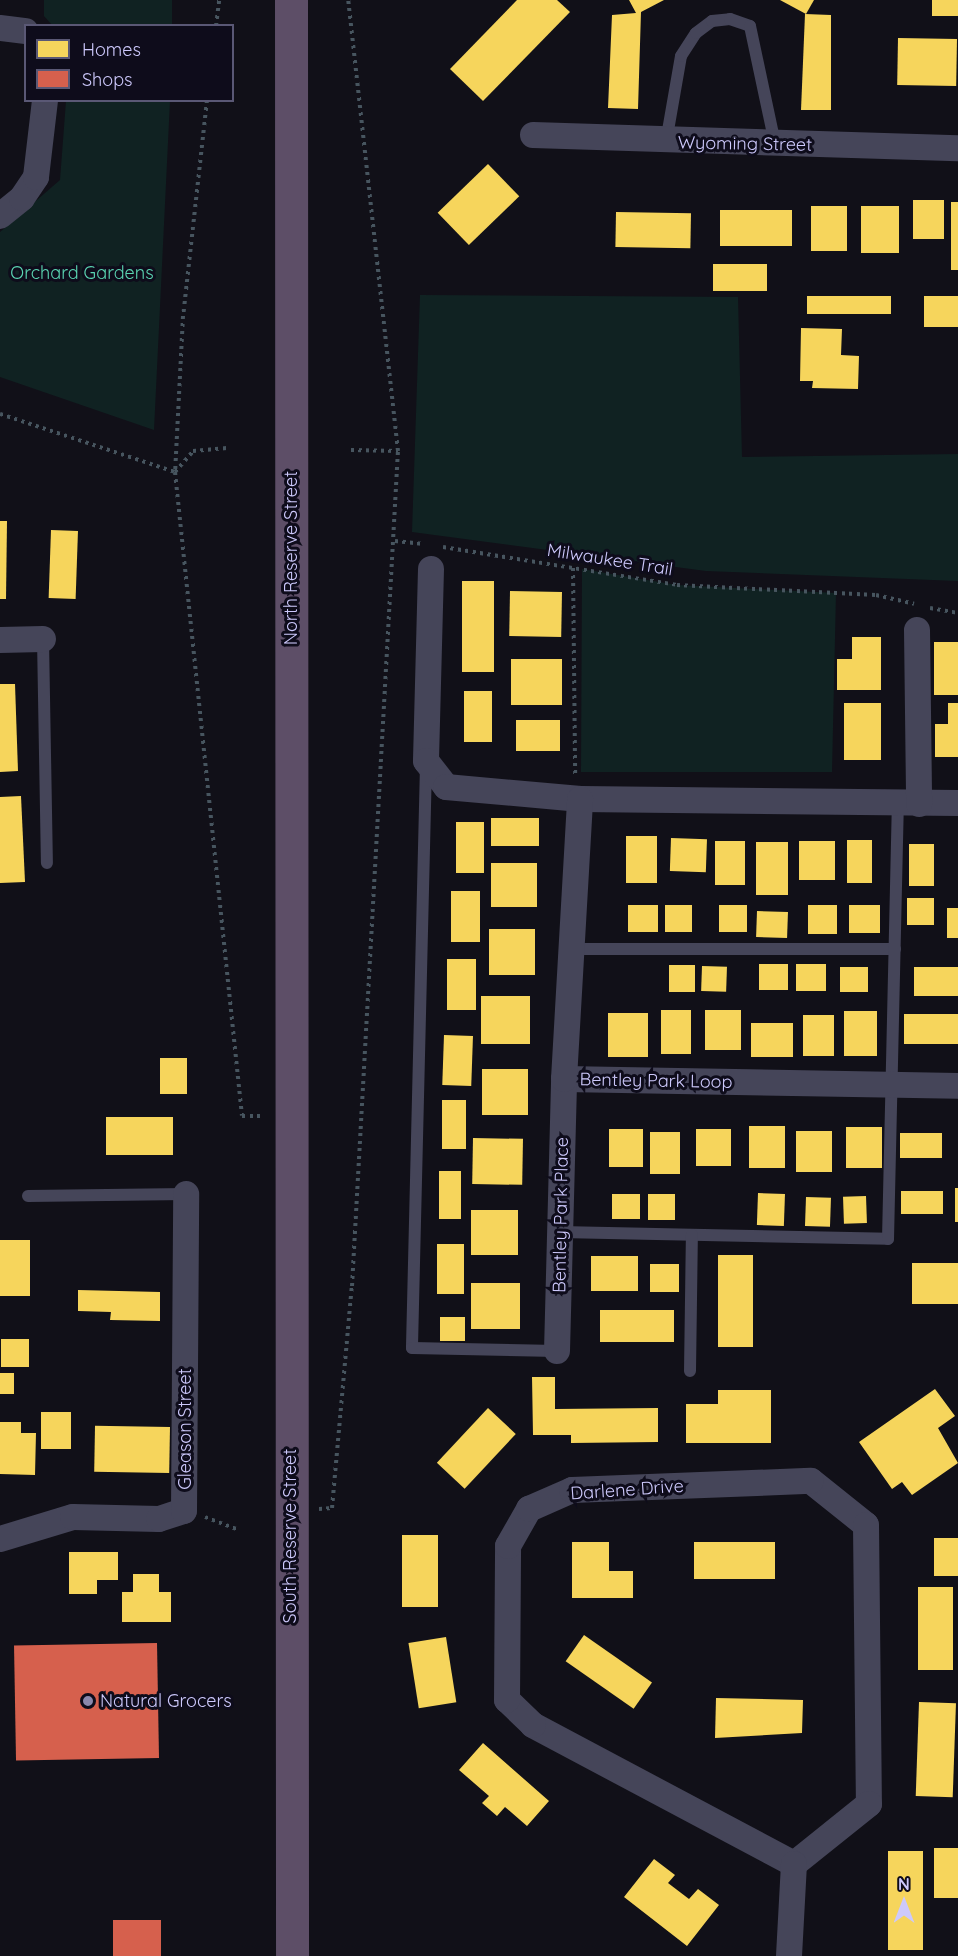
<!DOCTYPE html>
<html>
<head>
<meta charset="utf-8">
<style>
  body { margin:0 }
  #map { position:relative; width:958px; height:1956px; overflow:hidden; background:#111018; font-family:Quicksand,sans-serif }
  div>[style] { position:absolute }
  .green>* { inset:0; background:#102222 }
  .homes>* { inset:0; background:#f6d55c; transform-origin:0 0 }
  .shops>* { inset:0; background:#d6604d; transform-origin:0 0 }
  .path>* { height:4px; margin-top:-2px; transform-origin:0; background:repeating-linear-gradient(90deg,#47555f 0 3px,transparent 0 7.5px) }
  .service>* { height:12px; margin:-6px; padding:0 6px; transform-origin:6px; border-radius:6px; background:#454559 }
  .minor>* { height:26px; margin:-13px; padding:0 13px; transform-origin:13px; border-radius:13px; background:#454559 }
  .trunk>* { height:33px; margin:-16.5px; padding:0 16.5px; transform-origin:16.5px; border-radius:16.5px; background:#5d4e67 }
  .dots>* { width:16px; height:16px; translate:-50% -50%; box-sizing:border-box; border:3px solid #0e0c1b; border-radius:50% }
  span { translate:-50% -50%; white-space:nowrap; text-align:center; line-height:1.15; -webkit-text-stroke:6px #0e0c1b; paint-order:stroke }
  .street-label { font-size:18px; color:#cdc9fc }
  .park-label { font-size:18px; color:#5bd6b3 }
  .poi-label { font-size:18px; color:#cdc9fc }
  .left { translate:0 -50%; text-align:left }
  .legend { position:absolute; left:24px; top:24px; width:210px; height:78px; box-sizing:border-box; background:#0e0c1b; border:2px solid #5a5875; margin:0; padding:8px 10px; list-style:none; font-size:18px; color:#cdc9fc }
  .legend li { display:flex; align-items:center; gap:12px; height:30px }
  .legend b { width:30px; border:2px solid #5a5875 }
  .north { position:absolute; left:874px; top:1872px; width:60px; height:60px; -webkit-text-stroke:4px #0e0c1b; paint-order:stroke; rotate:0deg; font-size:16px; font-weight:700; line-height:24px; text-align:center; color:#cdc9fc }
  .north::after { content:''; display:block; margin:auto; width:21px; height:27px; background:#cdc9fc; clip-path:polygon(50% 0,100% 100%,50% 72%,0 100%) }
</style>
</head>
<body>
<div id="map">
  <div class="green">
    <div style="clip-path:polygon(44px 0,172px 0,172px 25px,52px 25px,44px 16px)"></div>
    <div style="clip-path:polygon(66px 101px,170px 101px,154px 430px,0 377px,0 232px,60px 180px)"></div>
    <div style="clip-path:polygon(420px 295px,738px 297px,742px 457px,958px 454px,958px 581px,706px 571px,412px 532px)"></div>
    <div style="clip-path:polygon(582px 569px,677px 585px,836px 593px,832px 772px,581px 772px)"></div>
  </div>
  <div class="homes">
    <div style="clip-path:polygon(517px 0,557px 0,570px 12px,483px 101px,450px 69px)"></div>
    <div style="clip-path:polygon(629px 0,664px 0,641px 12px,638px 109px,608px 108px,612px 15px,636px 13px)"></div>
    <div style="clip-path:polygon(780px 0,814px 0,806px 14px)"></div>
    <div style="left:932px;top:0;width:26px;height:16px"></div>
    <div style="clip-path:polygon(805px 14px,831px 15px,831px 110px,801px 110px)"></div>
    <div style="left:898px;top:38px;width:59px;height:47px;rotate:1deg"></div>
    <div style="left:488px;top:164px;width:45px;height:70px;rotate:46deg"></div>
    <div style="left:913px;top:200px;width:31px;height:39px"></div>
    <div style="left:951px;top:202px;width:7px;height:68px"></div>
    <div style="left:811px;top:206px;width:36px;height:45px"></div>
    <div style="left:861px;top:206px;width:38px;height:47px"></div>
    <div style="left:720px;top:210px;width:72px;height:36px"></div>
    <div style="left:616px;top:212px;width:75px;height:35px;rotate:1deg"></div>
    <div style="left:713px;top:264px;width:54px;height:27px"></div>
    <div style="left:807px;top:296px;width:84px;height:18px"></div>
    <div style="left:924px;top:296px;width:34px;height:31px"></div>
    <div style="clip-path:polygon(801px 328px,842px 329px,841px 355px,859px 356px,858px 389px,812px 388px,813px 381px,800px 381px)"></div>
    <div style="clip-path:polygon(0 521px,7px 521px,6px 599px,0 599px)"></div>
    <div style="left:51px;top:530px;width:27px;height:68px;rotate:2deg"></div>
    <div style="left:462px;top:581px;width:32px;height:91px"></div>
    <div style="left:510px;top:591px;width:52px;height:45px;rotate:1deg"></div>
    <div style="clip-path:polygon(852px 637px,881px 637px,881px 690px,837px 690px,837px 659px,852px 659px)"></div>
    <div style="left:934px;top:642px;width:24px;height:53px"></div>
    <div style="left:511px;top:659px;width:51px;height:46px"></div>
    <div style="clip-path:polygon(0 684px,15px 684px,18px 771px,0 772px)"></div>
    <div style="left:464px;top:691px;width:28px;height:51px"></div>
    <div style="left:844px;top:703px;width:37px;height:57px"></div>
    <div style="clip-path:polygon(948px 703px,958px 703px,958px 757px,935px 757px,935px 724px,948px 724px)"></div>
    <div style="left:516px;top:720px;width:44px;height:31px"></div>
    <div style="clip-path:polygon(21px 796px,25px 882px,0 883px,0 797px)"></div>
    <div style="left:491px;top:818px;width:48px;height:28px"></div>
    <div style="left:456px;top:822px;width:28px;height:51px"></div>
    <div style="left:626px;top:836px;width:31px;height:47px"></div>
    <div style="left:671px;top:838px;width:36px;height:33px;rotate:2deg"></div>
    <div style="left:847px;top:840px;width:25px;height:43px"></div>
    <div style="left:715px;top:841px;width:30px;height:44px"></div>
    <div style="left:799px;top:841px;width:36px;height:39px"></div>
    <div style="left:756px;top:842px;width:32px;height:53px"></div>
    <div style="left:909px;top:844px;width:25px;height:42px"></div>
    <div style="left:491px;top:863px;width:46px;height:44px"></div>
    <div style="left:451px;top:891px;width:29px;height:51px"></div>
    <div style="left:907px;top:898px;width:27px;height:27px"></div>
    <div style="left:628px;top:905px;width:30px;height:27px"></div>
    <div style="left:665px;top:905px;width:27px;height:27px"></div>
    <div style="left:719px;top:905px;width:28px;height:27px"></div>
    <div style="left:808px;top:905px;width:29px;height:29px"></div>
    <div style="left:849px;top:905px;width:31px;height:28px"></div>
    <div style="left:947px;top:908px;width:11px;height:30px"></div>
    <div style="left:757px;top:911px;width:31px;height:26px;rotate:2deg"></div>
    <div style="left:489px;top:929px;width:46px;height:46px"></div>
    <div style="left:447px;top:959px;width:29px;height:51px"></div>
    <div style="left:759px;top:964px;width:29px;height:26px"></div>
    <div style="left:796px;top:964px;width:30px;height:27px"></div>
    <div style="left:669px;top:965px;width:26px;height:27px"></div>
    <div style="left:702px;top:966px;width:25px;height:25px;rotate:2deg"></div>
    <div style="left:840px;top:967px;width:28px;height:25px"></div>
    <div style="left:914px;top:967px;width:44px;height:29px"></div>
    <div style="left:481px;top:996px;width:49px;height:48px"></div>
    <div style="left:661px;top:1010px;width:30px;height:44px"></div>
    <div style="left:705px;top:1010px;width:36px;height:40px"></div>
    <div style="left:844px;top:1011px;width:33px;height:45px"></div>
    <div style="left:608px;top:1013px;width:40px;height:44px"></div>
    <div style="left:904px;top:1014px;width:54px;height:30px"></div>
    <div style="left:803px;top:1015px;width:31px;height:41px"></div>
    <div style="left:751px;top:1023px;width:42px;height:34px"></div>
    <div style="left:444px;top:1035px;width:29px;height:50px;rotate:2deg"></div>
    <div style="left:160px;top:1058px;width:27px;height:36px"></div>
    <div style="left:482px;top:1069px;width:46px;height:46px"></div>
    <div style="left:442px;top:1100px;width:24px;height:49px"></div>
    <div style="left:106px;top:1117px;width:67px;height:38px"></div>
    <div style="left:749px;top:1126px;width:36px;height:42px"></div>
    <div style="left:846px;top:1127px;width:36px;height:41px"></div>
    <div style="left:609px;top:1129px;width:34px;height:38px"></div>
    <div style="left:696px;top:1129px;width:35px;height:37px"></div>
    <div style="left:796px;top:1131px;width:36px;height:41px"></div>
    <div style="left:650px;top:1132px;width:30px;height:42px"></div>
    <div style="left:900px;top:1133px;width:42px;height:25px"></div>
    <div style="left:473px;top:1138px;width:50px;height:46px;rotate:1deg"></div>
    <div style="left:439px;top:1171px;width:22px;height:48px"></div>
    <div style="left:955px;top:1188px;width:3px;height:34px"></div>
    <div style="left:901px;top:1191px;width:42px;height:23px"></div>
    <div style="left:758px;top:1193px;width:27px;height:32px;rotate:2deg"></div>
    <div style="left:612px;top:1194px;width:28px;height:25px"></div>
    <div style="left:648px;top:1194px;width:27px;height:26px"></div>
    <div style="left:866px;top:1196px;width:27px;height:23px;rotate:88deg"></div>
    <div style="left:806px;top:1197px;width:25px;height:29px;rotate:2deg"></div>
    <div style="left:471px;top:1210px;width:47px;height:45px"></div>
    <div style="left:0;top:1240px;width:30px;height:56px"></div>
    <div style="left:437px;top:1244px;width:27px;height:50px"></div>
    <div style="left:718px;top:1255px;width:35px;height:92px"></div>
    <div style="left:591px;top:1256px;width:47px;height:35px"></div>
    <div style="left:912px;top:1263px;width:46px;height:41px"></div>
    <div style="left:650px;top:1264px;width:29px;height:28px"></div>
    <div style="left:471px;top:1283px;width:49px;height:46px"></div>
    <div style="clip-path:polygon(78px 1290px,160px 1292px,160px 1321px,110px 1320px,111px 1312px,78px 1311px)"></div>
    <div style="left:600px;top:1310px;width:74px;height:32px"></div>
    <div style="left:440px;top:1317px;width:25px;height:24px"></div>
    <div style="left:1px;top:1339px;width:28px;height:28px"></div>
    <div style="left:0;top:1373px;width:14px;height:21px"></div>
    <div style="clip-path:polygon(532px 1377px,555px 1377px,555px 1409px,658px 1408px,658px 1442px,571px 1443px,571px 1435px,533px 1435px)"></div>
    <div style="clip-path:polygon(935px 1389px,955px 1416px,938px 1428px,958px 1463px,912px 1495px,902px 1482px,892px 1489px,859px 1442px)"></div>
    <div style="clip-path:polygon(718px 1390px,771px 1390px,771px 1443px,686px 1443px,686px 1404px,718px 1404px)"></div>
    <div style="left:488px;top:1408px;width:38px;height:75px;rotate:43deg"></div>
    <div style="left:41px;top:1412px;width:30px;height:37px"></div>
    <div style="clip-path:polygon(0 1422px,21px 1422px,21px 1433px,36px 1433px,35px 1475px,0 1474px)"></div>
    <div style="left:170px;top:1427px;width:46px;height:75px;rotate:91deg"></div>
    <div style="left:402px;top:1535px;width:36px;height:72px"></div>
    <div style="left:934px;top:1538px;width:24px;height:38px"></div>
    <div style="clip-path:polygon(572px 1542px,609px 1542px,609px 1571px,633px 1571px,633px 1598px,572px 1598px)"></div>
    <div style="left:694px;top:1542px;width:81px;height:37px"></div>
    <div style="clip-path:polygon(69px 1552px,118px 1552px,118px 1580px,97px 1580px,97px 1594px,69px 1594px)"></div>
    <div style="clip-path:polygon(133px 1574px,159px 1574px,159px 1592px,171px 1592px,171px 1622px,122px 1622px,122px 1592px,133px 1592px)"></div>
    <div style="left:918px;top:1587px;width:35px;height:83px"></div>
    <div style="left:584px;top:1635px;width:83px;height:32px;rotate:35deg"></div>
    <div style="left:446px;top:1637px;width:66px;height:38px;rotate:81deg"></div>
    <div style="clip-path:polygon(716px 1698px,803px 1700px,802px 1733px,715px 1738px)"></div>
    <div style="left:919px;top:1702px;width:37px;height:94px;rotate:2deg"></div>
    <div style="clip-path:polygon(483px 1743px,549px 1801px,527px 1826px,505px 1807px,497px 1816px,482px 1803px,489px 1796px,459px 1770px)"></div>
    <div style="left:934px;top:1848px;width:24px;height:50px"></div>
    <div style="left:888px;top:1851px;width:35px;height:99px"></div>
    <div style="clip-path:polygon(654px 1859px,675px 1875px,668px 1883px,689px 1899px,698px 1889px,719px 1905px,687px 1946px,624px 1897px)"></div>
  </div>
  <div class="shops">
    <div style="left:157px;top:1643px;width:115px;height:143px;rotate:89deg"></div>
    <div style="left:113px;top:1920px;width:48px;height:36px"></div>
  </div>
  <div class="path">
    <div style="left:216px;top:26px;width:26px;rotate:-83deg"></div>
    <div style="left:207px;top:100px;width:217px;rotate:96.3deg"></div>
    <div style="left:183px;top:316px;width:156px;rotate:92.9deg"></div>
    <div style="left:175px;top:472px;width:647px;rotate:84.06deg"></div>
    <div style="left:242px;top:1116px;width:23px"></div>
    <div style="left:0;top:414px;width:184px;rotate:18.3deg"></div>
    <div style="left:175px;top:472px;width:28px;rotate:-49deg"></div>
    <div style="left:193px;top:451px;width:37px;rotate:-5deg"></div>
    <div style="left:351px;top:450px;width:47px;rotate:1.2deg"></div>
    <div style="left:395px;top:541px;width:29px;rotate:6deg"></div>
    <div style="left:443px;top:547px;width:237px;rotate:9.2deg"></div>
    <div style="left:677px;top:585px;width:199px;rotate:2.9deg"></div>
    <div style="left:876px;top:595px;width:39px;rotate:13deg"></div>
    <div style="left:573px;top:568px;width:206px;rotate:89.4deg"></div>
    <div style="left:930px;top:608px;width:28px;rotate:10deg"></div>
    <div style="left:319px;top:1509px;width:13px;rotate:-4deg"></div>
    <div style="left:332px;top:1508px;width:223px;rotate:-84.9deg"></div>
    <div style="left:352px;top:1286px;width:836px;rotate:-86.85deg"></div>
    <div style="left:398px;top:451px;width:454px;rotate:-96.3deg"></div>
    <div style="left:205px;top:1517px;width:34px;rotate:21deg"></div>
  </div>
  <div class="service">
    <div style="left:666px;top:142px;width:87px;rotate:-80.1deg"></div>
    <div style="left:681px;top:56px;width:27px;rotate:-57deg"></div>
    <div style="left:696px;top:33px;width:20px;rotate:-37deg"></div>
    <div style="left:712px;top:21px;width:18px;rotate:-6deg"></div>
    <div style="left:730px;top:19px;width:21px;rotate:19deg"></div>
    <div style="left:750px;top:26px;width:121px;rotate:78deg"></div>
    <div style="left:43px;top:639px;width:224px;rotate:89deg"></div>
    <div style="left:426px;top:765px;width:583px;rotate:91.38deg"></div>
    <div style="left:412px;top:1348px;width:145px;rotate:1.2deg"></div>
    <div style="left:571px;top:949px;width:324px"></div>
    <div style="left:28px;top:1196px;width:158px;rotate:-0.7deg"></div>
    <div style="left:560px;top:1232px;width:328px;rotate:1.2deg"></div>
    <div style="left:888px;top:1239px;width:436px;rotate:-88.7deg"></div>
    <div style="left:690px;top:1371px;width:136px;rotate:-89.2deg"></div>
  </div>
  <div class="minor">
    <div style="left:0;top:28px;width:26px;rotate:7deg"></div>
    <div style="left:533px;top:135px;width:425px;rotate:1.8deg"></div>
    <div style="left:0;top:216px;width:28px;rotate:-39deg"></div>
    <div style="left:22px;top:198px;width:25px;rotate:-56deg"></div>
    <div style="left:36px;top:177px;width:78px;rotate:-83.3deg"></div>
    <div style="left:431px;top:569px;width:192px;rotate:91.5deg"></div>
    <div style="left:426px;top:761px;width:33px;rotate:52deg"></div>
    <div style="left:446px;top:787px;width:135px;rotate:5.1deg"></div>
    <div style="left:580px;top:799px;width:378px;rotate:0.6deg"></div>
    <div style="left:917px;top:630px;width:174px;rotate:89.3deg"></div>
    <div style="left:0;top:640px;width:43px;rotate:-1.3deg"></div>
    <div style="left:564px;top:1079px;width:394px;rotate:1deg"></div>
    <div style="left:557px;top:1351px;width:272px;rotate:-88.5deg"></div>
    <div style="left:564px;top:1079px;width:280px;rotate:-86.7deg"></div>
    <div style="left:811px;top:1481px;width:70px;rotate:38.7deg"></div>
    <div style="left:866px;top:1525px;width:279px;rotate:89.4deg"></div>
    <div style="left:869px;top:1804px;width:96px;rotate:141.3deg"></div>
    <div style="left:794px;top:1864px;width:296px;rotate:-152deg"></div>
    <div style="left:533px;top:1725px;width:36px;rotate:-136deg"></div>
    <div style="left:507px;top:1700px;width:154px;rotate:-89.6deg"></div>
    <div style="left:508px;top:1546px;width:43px;rotate:-60.4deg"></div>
    <div style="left:529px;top:1509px;width:47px;rotate:-23.8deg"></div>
    <div style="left:572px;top:1490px;width:239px;rotate:-2.2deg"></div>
    <div style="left:0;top:1539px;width:76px;rotate:-16.8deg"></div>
    <div style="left:73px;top:1517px;width:86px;rotate:1.3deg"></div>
    <div style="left:159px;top:1519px;width:26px;rotate:-18deg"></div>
    <div style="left:184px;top:1511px;width:317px;rotate:-89.6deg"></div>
    <div style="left:789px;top:1956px;width:92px;rotate:-86.9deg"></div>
  </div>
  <div class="trunk">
    <div style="left:291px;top:0;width:1956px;rotate:89.97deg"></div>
  </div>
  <div class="dots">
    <div style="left:88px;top:1701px;background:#8b88ac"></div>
  </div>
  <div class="street-label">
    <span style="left:745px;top:144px;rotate:1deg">Wyoming Street</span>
    <span style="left:291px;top:558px;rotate:-90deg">North Reserve Street</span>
    <span style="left:610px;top:560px;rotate:9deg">Milwaukee Trail</span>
    <span style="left:656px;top:1081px;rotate:1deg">Bentley Park Loop</span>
    <span style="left:561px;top:1215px;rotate:-89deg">Bentley Park Place</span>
    <span style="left:185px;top:1429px;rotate:-90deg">Gleason Street</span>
    <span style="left:627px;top:1490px;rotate:-4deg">Darlene Drive</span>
    <span style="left:290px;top:1536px;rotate:-90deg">South Reserve Street</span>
  </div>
  <div class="park-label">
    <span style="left:82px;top:273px">Orchard Gardens</span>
  </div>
  <div class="poi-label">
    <span class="left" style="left:100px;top:1701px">Natural Grocers</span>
  </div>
  <ul class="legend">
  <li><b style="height:16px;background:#f6d55c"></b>Homes</li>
  <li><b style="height:16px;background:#d6604d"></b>Shops</li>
  </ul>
  <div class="north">N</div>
</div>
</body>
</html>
